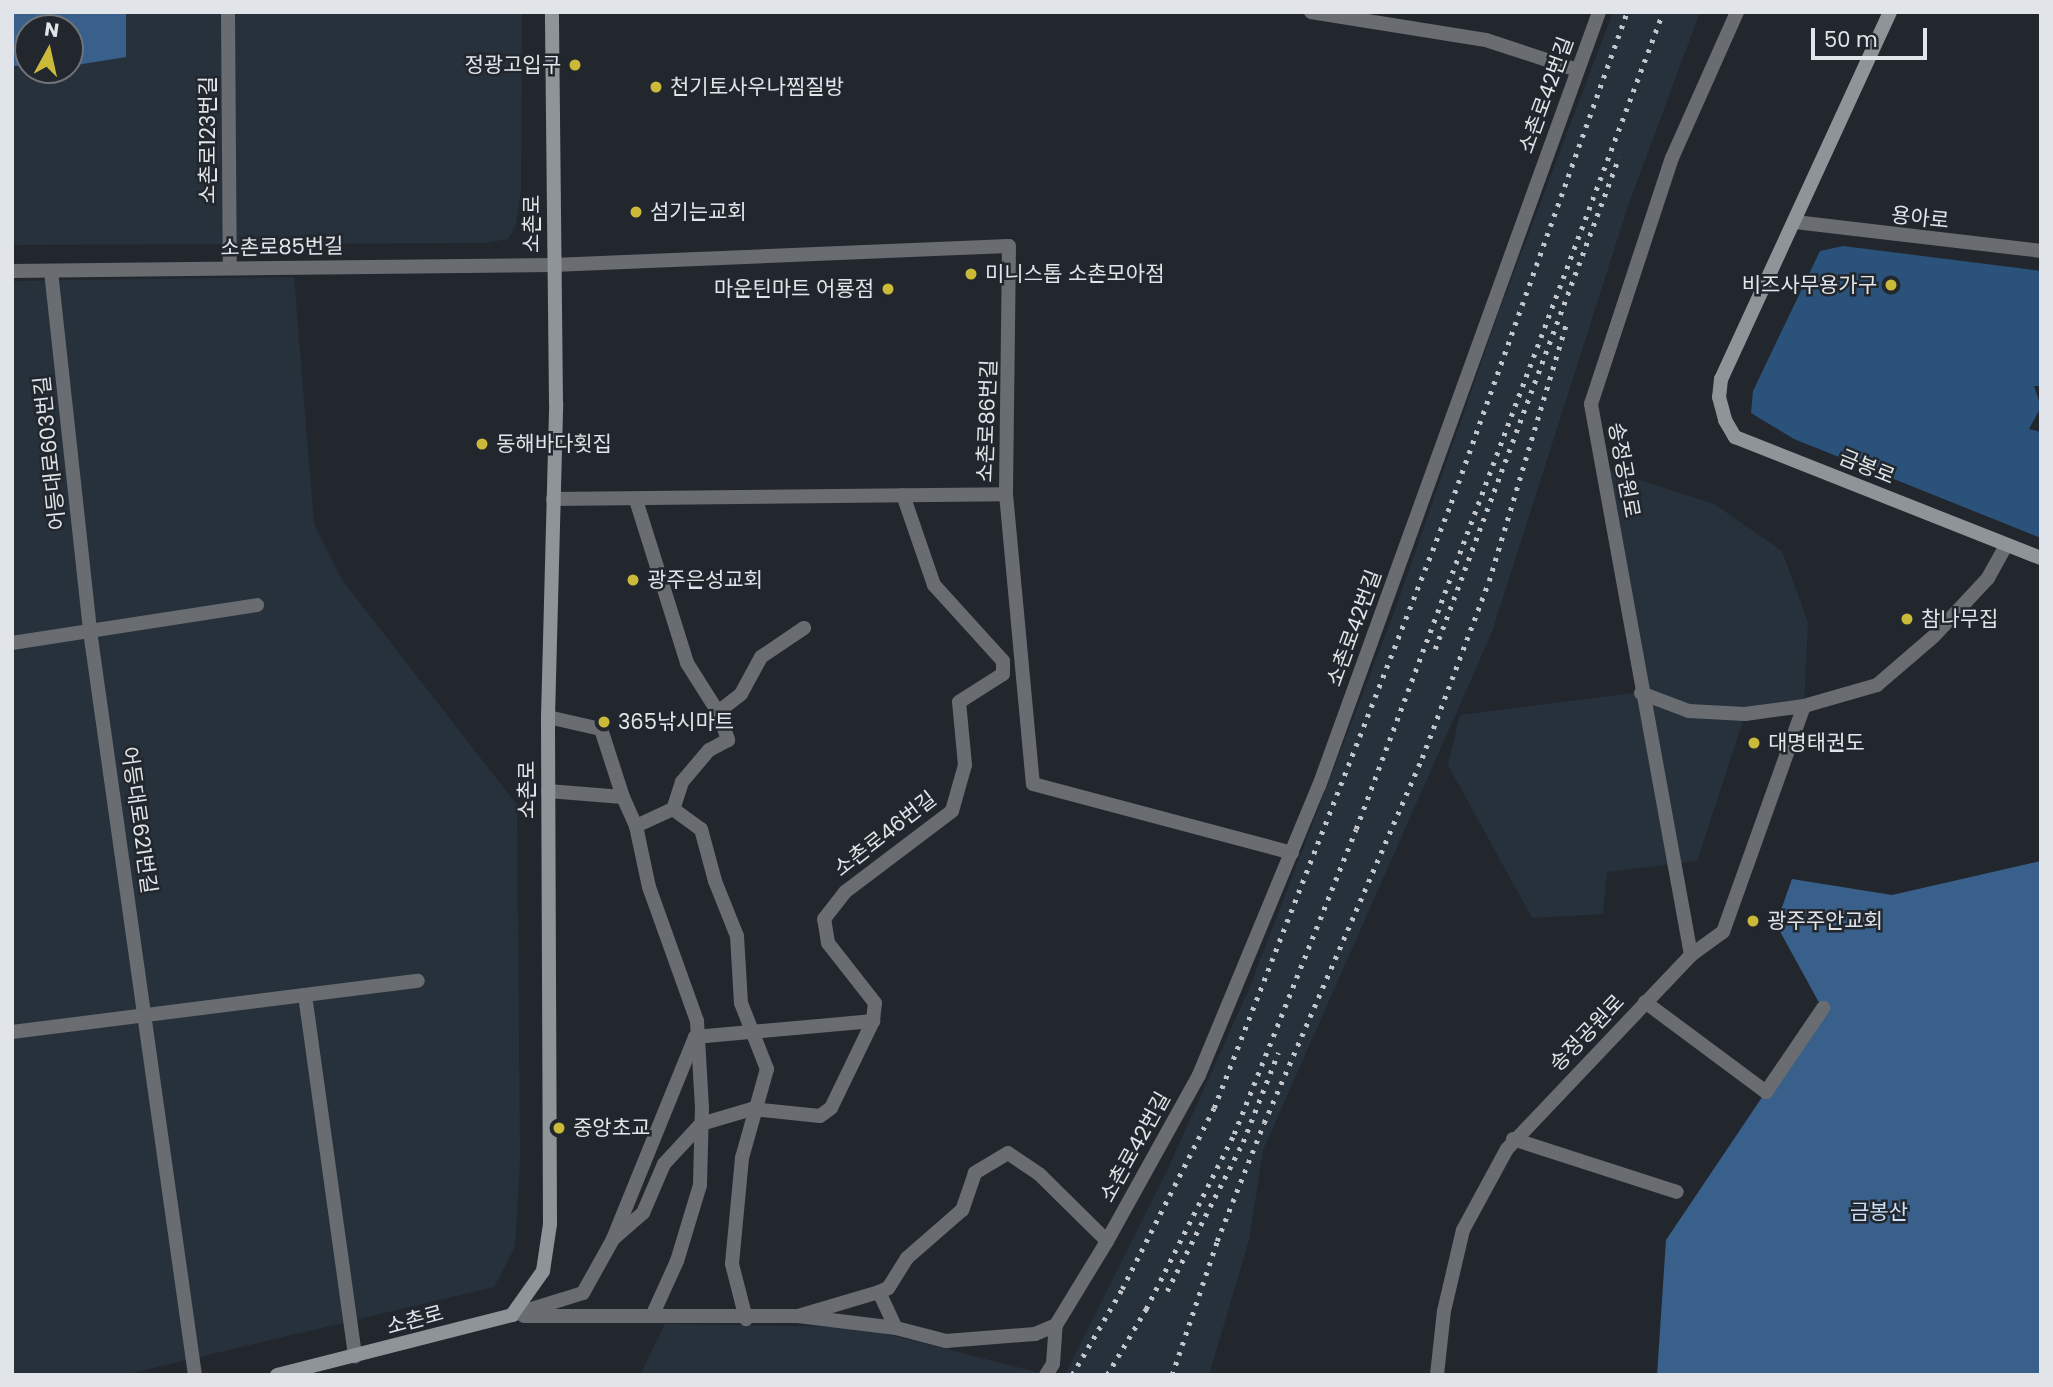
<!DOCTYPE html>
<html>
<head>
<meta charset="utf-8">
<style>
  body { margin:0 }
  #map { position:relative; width:2053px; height:1387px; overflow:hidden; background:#22272e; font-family:Poppins,"Noto Sans KR",sans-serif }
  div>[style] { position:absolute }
  .built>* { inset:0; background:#27313c }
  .green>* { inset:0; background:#2b527a }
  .forest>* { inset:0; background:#38608a }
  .street>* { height:14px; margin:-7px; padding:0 7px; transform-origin:7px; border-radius:7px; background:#696c70 }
  .secondary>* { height:14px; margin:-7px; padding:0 7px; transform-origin:7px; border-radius:7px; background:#8f9499 }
  .rail>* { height:4.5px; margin-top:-2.25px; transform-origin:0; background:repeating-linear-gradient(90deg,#c2c6ca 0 3.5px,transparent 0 10.5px) }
  .dots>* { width:19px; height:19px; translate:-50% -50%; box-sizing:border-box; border:4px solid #22272e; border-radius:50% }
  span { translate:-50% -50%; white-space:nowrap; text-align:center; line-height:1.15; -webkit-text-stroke:5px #22272e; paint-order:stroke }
  .poi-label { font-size:21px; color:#e1e5e9 }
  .right { translate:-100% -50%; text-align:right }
  .left { translate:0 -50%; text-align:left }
  .street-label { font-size:21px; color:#e1e5e9 }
  .park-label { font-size:21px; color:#cae2fd }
  .frame { position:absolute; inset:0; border:14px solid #e1e5e9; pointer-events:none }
  .north { position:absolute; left:14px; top:14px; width:70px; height:70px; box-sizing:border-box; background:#22272e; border:2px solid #6e7379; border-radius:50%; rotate:8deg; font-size:19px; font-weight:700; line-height:28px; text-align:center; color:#e1e5e9 }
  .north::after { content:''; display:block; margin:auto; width:24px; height:32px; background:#cbb939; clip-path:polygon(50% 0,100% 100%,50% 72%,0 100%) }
  .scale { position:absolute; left:1811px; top:28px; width:116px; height:32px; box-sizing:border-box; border:4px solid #e1e5e9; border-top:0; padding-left:9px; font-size:21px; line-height:24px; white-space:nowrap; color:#e1e5e9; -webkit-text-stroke:5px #22272e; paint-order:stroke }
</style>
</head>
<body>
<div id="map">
  <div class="built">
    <div style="clip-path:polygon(evenodd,12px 12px,522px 12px,521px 190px,516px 225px,508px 239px,485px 243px,12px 245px,12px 12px,28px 28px,70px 28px,70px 70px,28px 70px,28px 28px)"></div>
    <div style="clip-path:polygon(1613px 12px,1700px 12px,1628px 206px,1492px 632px,1263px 1150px,1249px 1240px,1209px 1375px,1065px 1375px,1166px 1173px,1249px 989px,1395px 610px,1500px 309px)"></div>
    <div style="clip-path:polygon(294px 277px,314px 524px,342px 580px,517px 805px,520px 1159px,515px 1247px,494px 1287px,123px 1375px,12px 1375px,12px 281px)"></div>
    <div style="clip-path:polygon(1603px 468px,1714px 504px,1782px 551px,1808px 622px,1804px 706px,1745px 715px,1697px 861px,1607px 872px,1603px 914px,1532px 918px,1448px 765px,1460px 715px,1641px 692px)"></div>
    <div style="clip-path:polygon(665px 1324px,859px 1327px,1049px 1375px,640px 1375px)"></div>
  </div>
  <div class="green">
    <div style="clip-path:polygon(1843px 246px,2041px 271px,2041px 386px,2034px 386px,2041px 407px,2029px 429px,2041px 432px,2041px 538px,1794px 439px,1751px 413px,1753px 391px,1820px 251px)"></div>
  </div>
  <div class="forest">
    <div style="clip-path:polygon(12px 12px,126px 12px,126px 57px,70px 66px,70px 28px,28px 28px,28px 66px,12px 66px)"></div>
    <div style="clip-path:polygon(2041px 861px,2041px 1375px,1657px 1375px,1666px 1240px,1822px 1008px,1776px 924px,1792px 879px,1892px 895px)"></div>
  </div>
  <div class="street">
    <div style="left:228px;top:12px;width:256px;rotate:89.6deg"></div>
    <div style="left:1311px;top:12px;width:177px;rotate:9.1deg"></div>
    <div style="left:1486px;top:40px;width:96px;rotate:18.2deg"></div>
    <div style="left:1795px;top:222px;width:248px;rotate:6.7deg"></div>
    <div style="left:12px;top:271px;width:541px;rotate:-0.64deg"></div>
    <div style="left:553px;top:265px;width:456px;rotate:-2.4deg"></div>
    <div style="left:1009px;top:246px;width:248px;rotate:90.7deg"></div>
    <div style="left:1006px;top:494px;width:291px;rotate:84.7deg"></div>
    <div style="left:1033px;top:784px;width:268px;rotate:14.9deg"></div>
    <div style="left:51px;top:271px;width:362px;rotate:83.8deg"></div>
    <div style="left:90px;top:631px;width:751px;rotate:81.97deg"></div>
    <div style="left:553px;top:499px;width:453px;rotate:-0.6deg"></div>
    <div style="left:636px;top:500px;width:171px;rotate:72.6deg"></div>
    <div style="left:687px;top:663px;width:58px;rotate:57.7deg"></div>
    <div style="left:718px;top:712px;width:30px;rotate:70deg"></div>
    <div style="left:728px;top:740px;width:21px;rotate:152deg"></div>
    <div style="left:709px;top:750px;width:42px;rotate:130.2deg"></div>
    <div style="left:682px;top:782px;width:28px;rotate:108deg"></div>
    <div style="left:673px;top:809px;width:34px;rotate:36deg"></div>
    <div style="left:701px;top:829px;width:54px;rotate:74.9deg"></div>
    <div style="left:715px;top:881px;width:59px;rotate:68.2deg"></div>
    <div style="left:737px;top:936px;width:67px;rotate:86.6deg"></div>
    <div style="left:741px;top:1003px;width:71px;rotate:68.5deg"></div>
    <div style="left:767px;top:1069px;width:92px;rotate:105.7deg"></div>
    <div style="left:742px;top:1158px;width:106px;rotate:95.4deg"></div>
    <div style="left:732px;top:1264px;width:57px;rotate:75.7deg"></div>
    <div style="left:12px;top:643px;width:248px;rotate:-8.8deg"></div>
    <div style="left:1641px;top:693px;width:51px;rotate:20.6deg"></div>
    <div style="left:1689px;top:711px;width:56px;rotate:3.1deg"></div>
    <div style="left:1745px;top:714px;width:60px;rotate:-7.7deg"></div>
    <div style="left:1804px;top:706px;width:76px;rotate:-16deg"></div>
    <div style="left:1877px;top:685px;width:75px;rotate:-40.7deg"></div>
    <div style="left:1934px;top:636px;width:79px;rotate:-47deg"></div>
    <div style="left:1988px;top:578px;width:37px;rotate:-61deg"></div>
    <div style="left:718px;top:712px;width:29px;rotate:-38deg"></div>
    <div style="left:741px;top:694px;width:42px;rotate:-61.6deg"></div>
    <div style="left:761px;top:657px;width:52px;rotate:-34deg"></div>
    <div style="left:548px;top:717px;width:54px;rotate:12.8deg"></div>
    <div style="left:601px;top:729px;width:71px;rotate:72.1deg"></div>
    <div style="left:548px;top:791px;width:75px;rotate:4.6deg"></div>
    <div style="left:623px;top:797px;width:32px;rotate:66deg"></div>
    <div style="left:636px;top:826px;width:41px;rotate:-24.7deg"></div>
    <div style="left:636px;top:826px;width:62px;rotate:78deg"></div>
    <div style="left:649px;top:887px;width:142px;rotate:70.3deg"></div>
    <div style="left:697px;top:1021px;width:86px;rotate:86.7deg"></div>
    <div style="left:702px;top:1107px;width:78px;rotate:91.5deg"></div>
    <div style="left:700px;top:1185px;width:79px;rotate:106.8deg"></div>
    <div style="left:677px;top:1261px;width:60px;rotate:114.4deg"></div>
    <div style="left:1691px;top:955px;width:39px;rotate:-36deg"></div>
    <div style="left:1723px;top:932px;width:240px;rotate:-70.3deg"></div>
    <div style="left:305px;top:995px;width:365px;rotate:82.1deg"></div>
    <div style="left:1645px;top:1002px;width:151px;rotate:36.6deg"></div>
    <div style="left:1766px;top:1092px;width:102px;rotate:-55.8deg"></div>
    <div style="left:12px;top:1032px;width:409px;rotate:-7.2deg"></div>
    <div style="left:1513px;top:1139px;width:172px;rotate:17.9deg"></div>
    <div style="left:613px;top:1239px;width:40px;rotate:-41deg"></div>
    <div style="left:643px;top:1213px;width:53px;rotate:-66.8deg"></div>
    <div style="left:664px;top:1164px;width:54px;rotate:-47.2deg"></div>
    <div style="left:701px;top:1124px;width:53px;rotate:-16.4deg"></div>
    <div style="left:752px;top:1109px;width:68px;rotate:5.9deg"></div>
    <div style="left:820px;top:1116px;width:14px;rotate:-36deg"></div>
    <div style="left:831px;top:1108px;width:97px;rotate:-64.2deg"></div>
    <div style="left:873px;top:1021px;width:18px;rotate:-84deg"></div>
    <div style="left:875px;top:1003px;width:76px;rotate:-128.1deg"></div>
    <div style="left:828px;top:943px;width:24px;rotate:-99deg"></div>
    <div style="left:824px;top:919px;width:34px;rotate:-52deg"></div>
    <div style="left:845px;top:892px;width:134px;rotate:-37.1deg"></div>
    <div style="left:952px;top:811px;width:48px;rotate:-74.2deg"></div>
    <div style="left:965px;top:765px;width:63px;rotate:-95.4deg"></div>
    <div style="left:959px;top:702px;width:52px;rotate:-32.5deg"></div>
    <div style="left:1003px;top:674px;width:13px;rotate:-90deg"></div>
    <div style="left:1003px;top:661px;width:103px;rotate:-132.2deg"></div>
    <div style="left:934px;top:585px;width:95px;rotate:-109deg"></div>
    <div style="left:1107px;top:1241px;width:190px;rotate:-61deg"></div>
    <div style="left:1199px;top:1075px;width:313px;rotate:-67.5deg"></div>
    <div style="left:1319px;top:786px;width:823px;rotate:-70.11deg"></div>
    <div style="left:512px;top:1315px;width:74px;rotate:-17.2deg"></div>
    <div style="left:583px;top:1293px;width:62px;rotate:-60.9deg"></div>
    <div style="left:613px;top:1239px;width:218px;rotate:-67.9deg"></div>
    <div style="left:695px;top:1037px;width:179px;rotate:-5.1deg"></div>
    <div style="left:524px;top:1316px;width:274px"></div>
    <div style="left:798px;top:1316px;width:99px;rotate:7deg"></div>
    <div style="left:798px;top:1316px;width:84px;rotate:-16.5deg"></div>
    <div style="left:879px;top:1292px;width:40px;rotate:65deg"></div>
    <div style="left:896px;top:1328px;width:52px;rotate:14.6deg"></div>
    <div style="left:946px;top:1341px;width:89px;rotate:-4.5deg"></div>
    <div style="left:1035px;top:1334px;width:23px;rotate:-23deg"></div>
    <div style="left:1056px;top:1325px;width:98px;rotate:-58.7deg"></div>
    <div style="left:1107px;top:1241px;width:95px;rotate:-135.4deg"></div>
    <div style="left:1039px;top:1174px;width:37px;rotate:-146deg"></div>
    <div style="left:1008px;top:1153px;width:39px;rotate:149deg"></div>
    <div style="left:975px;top:1173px;width:39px;rotate:109deg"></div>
    <div style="left:962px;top:1210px;width:73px;rotate:138.9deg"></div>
    <div style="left:907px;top:1258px;width:36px;rotate:122deg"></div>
    <div style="left:888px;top:1288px;width:10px;rotate:156deg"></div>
    <div style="left:1046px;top:1375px;width:13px;rotate:-58deg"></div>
    <div style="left:1053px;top:1364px;width:39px;rotate:-86deg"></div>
    <div style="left:1437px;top:1375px;width:64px;rotate:-83.8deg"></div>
    <div style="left:1444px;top:1311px;width:83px;rotate:-76.8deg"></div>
    <div style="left:1463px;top:1230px;width:92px;rotate:-61.5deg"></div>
    <div style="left:1507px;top:1149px;width:267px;rotate:-46.5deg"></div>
    <div style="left:1691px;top:955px;width:560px;rotate:-100.29deg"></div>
    <div style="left:1591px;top:404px;width:259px;rotate:-71.8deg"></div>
    <div style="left:1672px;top:158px;width:160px;rotate:-66deg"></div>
  </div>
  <div class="secondary">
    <div style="left:1890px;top:12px;width:404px;rotate:114.7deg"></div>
    <div style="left:1721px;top:379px;width:18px;rotate:96deg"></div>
    <div style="left:1719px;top:397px;width:24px;rotate:75deg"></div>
    <div style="left:1725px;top:420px;width:20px;rotate:60deg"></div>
    <div style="left:1735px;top:437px;width:329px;rotate:21.6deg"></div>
    <div style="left:277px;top:1375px;width:243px;rotate:-14.3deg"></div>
    <div style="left:512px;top:1315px;width:54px;rotate:-54.8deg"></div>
    <div style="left:543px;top:1271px;width:48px;rotate:-81.5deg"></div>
    <div style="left:550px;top:1224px;width:507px;rotate:-90.23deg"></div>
    <div style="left:548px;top:717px;width:314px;rotate:-88.5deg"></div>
    <div style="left:556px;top:403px;width:391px;rotate:-90.6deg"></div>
  </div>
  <div class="rail">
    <div style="left:1435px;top:649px;width:525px;rotate:-69.5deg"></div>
    <div style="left:1167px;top:1291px;width:167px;rotate:-63deg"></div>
    <div style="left:1243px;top:1142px;width:96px;rotate:-68.5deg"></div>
    <div style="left:1072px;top:1375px;width:99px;rotate:-59.8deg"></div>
    <div style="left:1122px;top:1289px;width:203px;rotate:-63.1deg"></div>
    <div style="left:1214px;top:1108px;width:650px;rotate:-68.61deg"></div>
    <div style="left:1451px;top:503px;width:522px;rotate:-70.28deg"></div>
    <div style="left:1107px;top:1375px;width:77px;rotate:-59.4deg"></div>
    <div style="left:1146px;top:1309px;width:196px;rotate:-63.3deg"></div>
    <div style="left:1234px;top:1134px;width:328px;rotate:-68.2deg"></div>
    <div style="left:1356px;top:829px;width:873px;rotate:-69.41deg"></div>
    <div style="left:1172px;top:1375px;width:141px;rotate:-71.4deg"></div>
    <div style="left:1217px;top:1241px;width:127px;rotate:-68.3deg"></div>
    <div style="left:1264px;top:1123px;width:398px;rotate:-66.6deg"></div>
    <div style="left:1422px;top:758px;width:189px;rotate:-69.3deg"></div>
    <div style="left:1489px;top:581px;width:271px;rotate:-73.3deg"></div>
  </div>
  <div class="dots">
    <div style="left:575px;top:65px;background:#cbb939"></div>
    <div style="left:656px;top:87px;background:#cbb939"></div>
    <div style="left:636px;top:212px;background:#cbb939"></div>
    <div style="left:971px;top:274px;background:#cbb939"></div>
    <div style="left:1891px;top:285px;background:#cbb939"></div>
    <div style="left:888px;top:289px;background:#cbb939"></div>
    <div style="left:482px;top:444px;background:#cbb939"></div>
    <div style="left:633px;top:580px;background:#cbb939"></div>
    <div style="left:1907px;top:619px;background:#cbb939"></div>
    <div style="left:604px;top:722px;background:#cbb939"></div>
    <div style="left:1754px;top:743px;background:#cbb939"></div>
    <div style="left:1753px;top:921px;background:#cbb939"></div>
    <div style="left:559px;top:1128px;background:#cbb939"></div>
  </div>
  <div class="poi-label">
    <span class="right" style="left:561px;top:65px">정광고입구</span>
    <span class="left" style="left:670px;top:87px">천기토사우나찜질방</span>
    <span class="left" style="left:650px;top:212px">섬기는교회</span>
    <span class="left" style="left:985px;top:274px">미니스톱 소촌모아점</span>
    <span class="right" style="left:1877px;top:285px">비즈사무용가구</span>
    <span class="right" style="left:874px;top:289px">마운틴마트 어룡점</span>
    <span class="left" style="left:496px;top:444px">동해바다횟집</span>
    <span class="left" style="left:647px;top:580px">광주은성교회</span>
    <span class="left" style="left:1921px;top:619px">참나무집</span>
    <span class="left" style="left:618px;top:722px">365낚시마트</span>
    <span class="left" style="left:1768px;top:743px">대명태권도</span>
    <span class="left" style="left:1767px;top:921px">광주주안교회</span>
    <span class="left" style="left:573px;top:1128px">중앙초교</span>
  </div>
  <div class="street-label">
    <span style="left:1546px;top:95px;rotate:-70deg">소촌로42번길</span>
    <span style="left:208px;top:140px;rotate:-90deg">소촌로123번길</span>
    <span style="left:1920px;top:218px;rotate:6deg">용아로</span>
    <span style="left:532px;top:224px;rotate:-90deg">소촌로</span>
    <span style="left:282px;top:247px;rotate:-1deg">소촌로85번길</span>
    <span style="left:987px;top:421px;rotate:-88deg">소촌로86번길</span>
    <span style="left:50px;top:453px;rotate:-96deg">어등대로603번길</span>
    <span style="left:1867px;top:467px;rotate:22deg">금봉로</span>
    <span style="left:1624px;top:470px;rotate:80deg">송정공원로</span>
    <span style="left:1354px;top:628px;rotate:-70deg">소촌로42번길</span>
    <span style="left:527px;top:790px;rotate:-90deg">소촌로</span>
    <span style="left:139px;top:820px;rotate:82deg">어등대로621번길</span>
    <span style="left:885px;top:834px;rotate:-38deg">소촌로46번길</span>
    <span style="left:1587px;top:1033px;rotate:-46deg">송정공원로</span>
    <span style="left:1135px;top:1147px;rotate:-61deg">소촌로42번길</span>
    <span style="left:415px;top:1320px;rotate:-15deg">소촌로</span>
  </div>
  <div class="park-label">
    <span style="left:1879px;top:1212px">금봉산</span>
  </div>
  <div class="frame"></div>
  <div class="north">N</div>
  <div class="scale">50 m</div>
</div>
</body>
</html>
